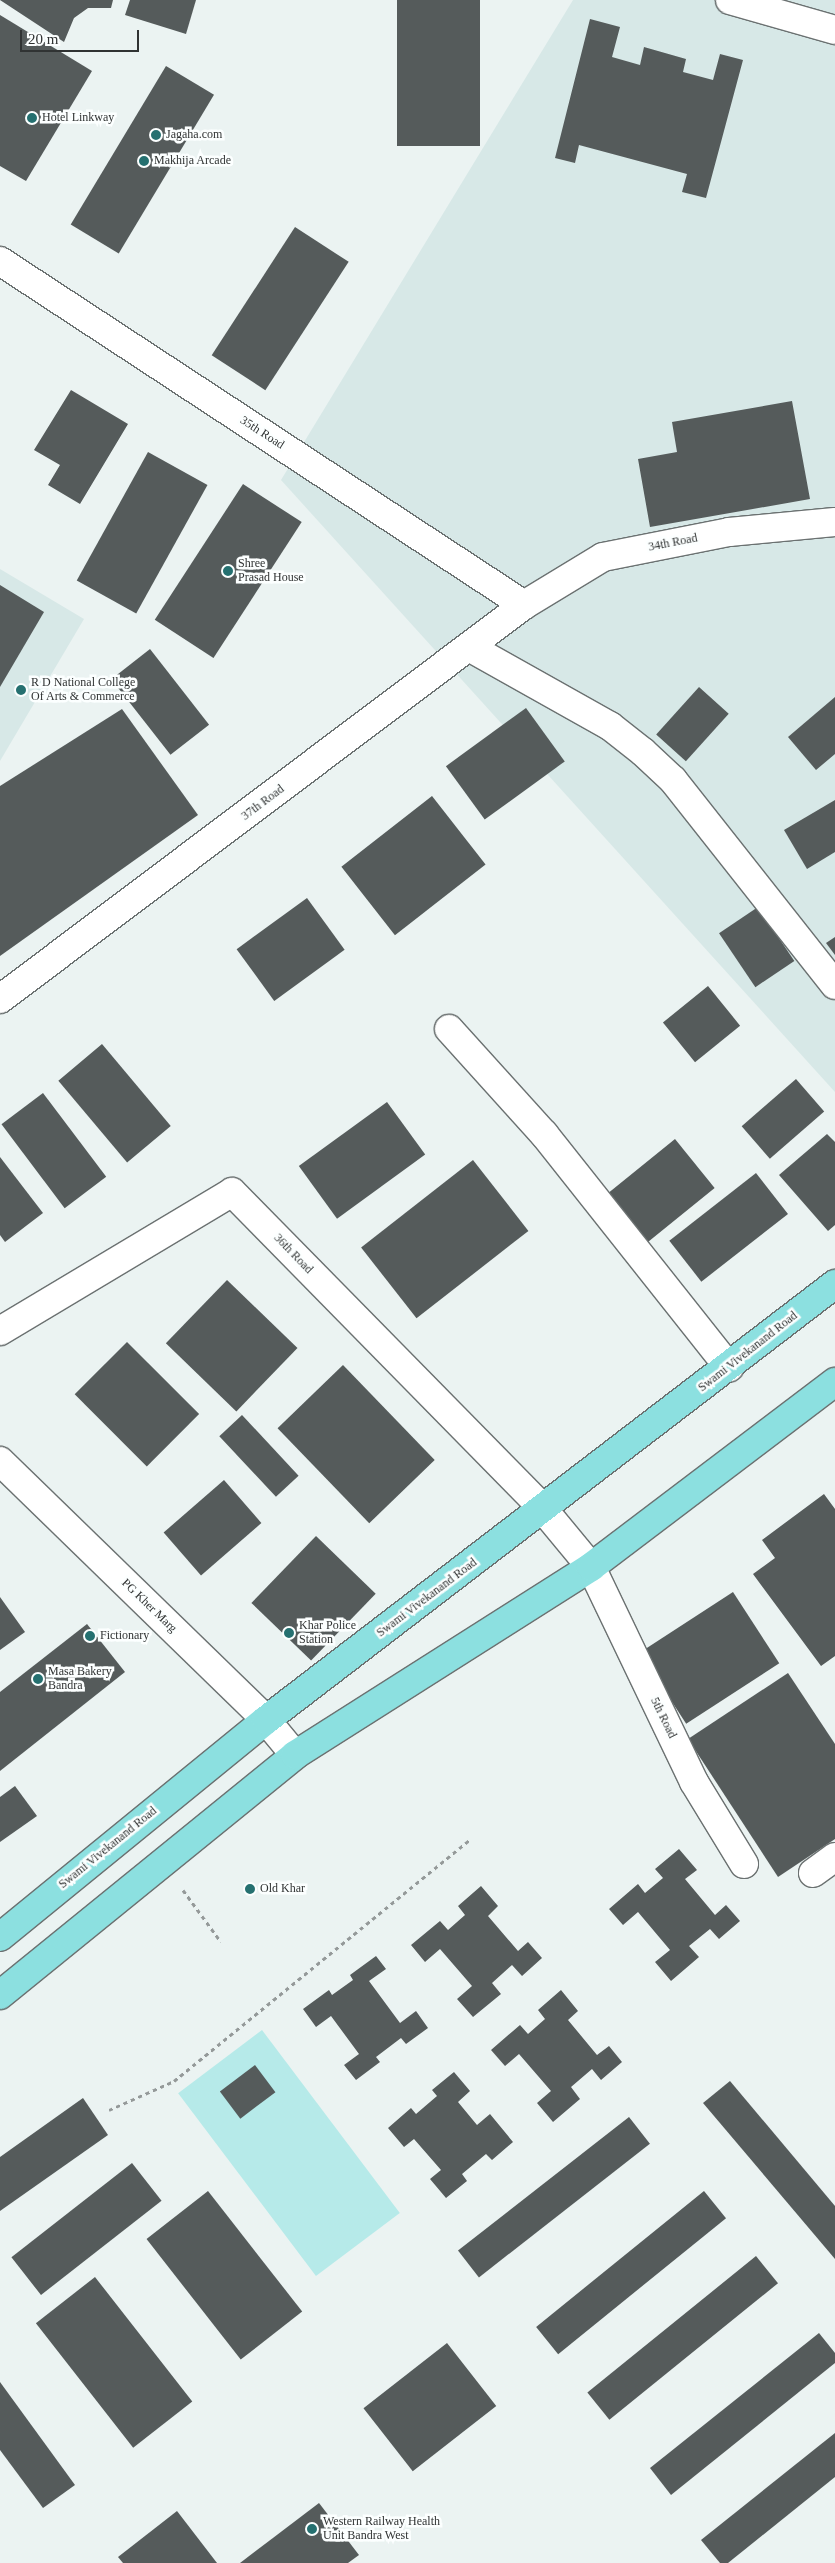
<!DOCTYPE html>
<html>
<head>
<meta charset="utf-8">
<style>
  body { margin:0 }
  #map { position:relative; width:835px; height:2563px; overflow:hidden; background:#ebf3f2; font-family:Georgia,serif }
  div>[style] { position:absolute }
  .built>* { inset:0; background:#d7e8e7 }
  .green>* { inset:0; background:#b6eae9; transform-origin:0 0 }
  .building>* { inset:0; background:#555b5b; transform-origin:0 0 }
  .path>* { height:3px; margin-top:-1.5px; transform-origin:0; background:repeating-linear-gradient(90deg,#949999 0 4px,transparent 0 8px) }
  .roads { filter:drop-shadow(1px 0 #6b7171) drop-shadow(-1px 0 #6b7171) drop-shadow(0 1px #6b7171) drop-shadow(0 -1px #6b7171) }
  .minor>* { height:28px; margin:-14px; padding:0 14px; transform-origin:14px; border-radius:14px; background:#fff }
  .major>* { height:28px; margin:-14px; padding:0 14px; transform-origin:14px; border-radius:14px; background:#8ce0e0 }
  .dots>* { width:14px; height:14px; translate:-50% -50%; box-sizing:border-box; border:2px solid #fcffff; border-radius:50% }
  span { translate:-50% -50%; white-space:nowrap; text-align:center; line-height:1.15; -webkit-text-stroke:5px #fcffff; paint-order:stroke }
  .poi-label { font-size:12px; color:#303333 }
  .left { translate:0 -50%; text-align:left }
  .street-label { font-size:12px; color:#303333 }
  .scale { position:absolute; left:20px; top:30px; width:119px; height:22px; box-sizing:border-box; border:2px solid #303333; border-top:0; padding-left:6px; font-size:15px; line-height:18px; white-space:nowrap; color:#303333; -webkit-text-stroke:4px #fcffff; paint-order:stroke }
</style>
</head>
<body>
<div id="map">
  <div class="built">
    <div style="clip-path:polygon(573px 0,835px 0,835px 1092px,281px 480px)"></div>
    <div style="clip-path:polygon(0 569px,84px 619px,0 761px)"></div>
  </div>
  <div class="green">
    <div style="left:262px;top:2030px;width:229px;height:105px;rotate:53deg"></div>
  </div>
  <div class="building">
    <div style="clip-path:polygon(0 0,113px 0,111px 8px,88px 8px,74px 18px,64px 42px)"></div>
    <div style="clip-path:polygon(130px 0,196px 0,186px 34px,125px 15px)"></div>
    <div style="left:397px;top:0;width:83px;height:146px"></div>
    <div style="clip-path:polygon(0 15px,92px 71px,26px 181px,0 166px)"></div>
    <div style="clip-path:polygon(590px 19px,620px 27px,612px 57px,640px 65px,644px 47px,686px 59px,683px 72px,713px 80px,720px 54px,743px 60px,706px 198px,682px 192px,687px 174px,579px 145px,575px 163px,555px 158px)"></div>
    <div style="left:166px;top:66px;width:56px;height:185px;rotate:31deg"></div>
    <div style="left:295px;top:227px;width:64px;height:153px;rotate:33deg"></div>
    <div style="clip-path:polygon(71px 390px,128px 424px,80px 504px,48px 485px,60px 465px,34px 450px)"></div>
    <div style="clip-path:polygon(792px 401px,810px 499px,650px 527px,638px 459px,677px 452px,672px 422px)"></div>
    <div style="left:148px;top:452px;width:68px;height:147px;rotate:29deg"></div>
    <div style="left:243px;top:484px;width:70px;height:162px;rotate:33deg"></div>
    <div style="clip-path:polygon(0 585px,44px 612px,0 687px)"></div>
    <div style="left:150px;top:649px;width:96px;height:49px;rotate:52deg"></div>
    <div style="left:699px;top:687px;width:40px;height:64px;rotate:42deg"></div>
    <div style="clip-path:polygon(835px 697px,835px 754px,816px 770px,788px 737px)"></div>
    <div style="left:526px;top:708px;width:66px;height:99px;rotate:54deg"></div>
    <div style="clip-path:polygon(122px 709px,198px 815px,0 956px,0 786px)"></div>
    <div style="left:432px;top:796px;width:87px;height:115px;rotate:52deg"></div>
    <div style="clip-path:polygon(835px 800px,835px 852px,807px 869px,784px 830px)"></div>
    <div style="left:307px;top:898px;width:64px;height:87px;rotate:54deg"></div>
    <div style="left:758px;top:907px;width:65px;height:47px;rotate:56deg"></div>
    <div style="clip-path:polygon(835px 937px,835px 955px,826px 943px)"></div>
    <div style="left:708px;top:986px;width:51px;height:58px;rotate:51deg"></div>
    <div style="left:102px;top:1044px;width:107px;height:57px;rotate:50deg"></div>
    <div style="left:796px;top:1079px;width:43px;height:72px;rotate:49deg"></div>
    <div style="left:43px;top:1093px;width:105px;height:52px;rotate:53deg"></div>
    <div style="left:387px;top:1102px;width:65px;height:109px;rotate:54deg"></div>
    <div style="clip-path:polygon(827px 1134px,835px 1142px,835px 1225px,828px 1231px,779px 1175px)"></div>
    <div style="left:675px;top:1139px;width:63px;height:89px;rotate:51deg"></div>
    <div style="clip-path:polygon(0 1157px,43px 1213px,5px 1242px,0 1235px)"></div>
    <div style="left:473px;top:1160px;width:90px;height:142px;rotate:52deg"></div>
    <div style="left:756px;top:1173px;width:52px;height:110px;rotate:52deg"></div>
    <div style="left:227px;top:1280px;width:98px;height:88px;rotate:44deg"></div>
    <div style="left:127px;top:1342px;width:102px;height:74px;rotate:45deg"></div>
    <div style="left:343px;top:1365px;width:132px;height:91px;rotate:46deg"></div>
    <div style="left:242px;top:1415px;width:83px;height:31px;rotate:47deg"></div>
    <div style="left:224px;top:1480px;width:57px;height:80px;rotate:49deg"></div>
    <div style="clip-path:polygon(824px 1494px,835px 1509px,835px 1656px,821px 1666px,753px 1574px,775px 1558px,762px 1540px)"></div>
    <div style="left:316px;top:1536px;width:83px;height:93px;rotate:44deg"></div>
    <div style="left:733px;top:1592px;width:85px;height:111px;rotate:57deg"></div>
    <div style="clip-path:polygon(0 1597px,25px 1632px,0 1650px)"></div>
    <div style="clip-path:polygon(87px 1624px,125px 1672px,0 1771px,0 1692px)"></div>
    <div style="clip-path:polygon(788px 1673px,835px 1744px,835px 1839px,778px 1877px,688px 1739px)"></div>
    <div style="clip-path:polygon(15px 1786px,37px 1816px,0 1842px,0 1797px)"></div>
    <div style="clip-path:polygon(679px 1849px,697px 1870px,685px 1879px,715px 1915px,726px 1905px,740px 1921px,719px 1939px,710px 1929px,689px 1946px,699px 1957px,671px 1981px,655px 1962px,670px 1950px,638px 1912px,623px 1925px,609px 1909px,638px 1884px,645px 1893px,663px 1878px,655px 1869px)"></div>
    <div style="clip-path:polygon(481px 1886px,498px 1906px,488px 1916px,518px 1951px,528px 1942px,542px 1958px,522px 1976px,512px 1965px,492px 1983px,501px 1994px,473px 2017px,457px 1999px,472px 1986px,440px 1949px,425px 1962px,411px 1945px,440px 1921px,448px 1930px,465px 1915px,458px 1906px)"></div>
    <div style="clip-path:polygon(376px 1956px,386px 1969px,369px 1981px,400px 2023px,416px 2011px,428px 2028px,406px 2044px,401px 2038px,376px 2057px,380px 2062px,356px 2080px,344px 2065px,359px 2054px,331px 2016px,316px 2027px,303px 2009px,329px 1990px,332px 1995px,353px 1980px,350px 1975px)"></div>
    <div style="clip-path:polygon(561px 1990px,578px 2011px,568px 2020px,597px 2055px,609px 2046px,622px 2062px,601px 2080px,592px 2069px,571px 2087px,580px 2099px,553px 2122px,537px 2103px,551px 2091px,519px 2054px,505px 2066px,491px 2050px,520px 2025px,528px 2034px,545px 2019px,538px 2010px)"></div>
    <div style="left:255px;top:2065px;width:34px;height:44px;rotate:53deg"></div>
    <div style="clip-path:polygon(454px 2072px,470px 2091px,458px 2102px,477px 2125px,490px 2114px,513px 2142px,492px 2160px,486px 2154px,462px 2174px,467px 2181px,446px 2198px,430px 2179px,441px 2170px,414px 2139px,404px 2147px,388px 2128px,411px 2108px,416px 2114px,437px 2096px,432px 2090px)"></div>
    <div style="clip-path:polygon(730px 2081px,835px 2206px,835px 2259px,703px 2103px)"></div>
    <div style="clip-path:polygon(83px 2098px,108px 2135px,0 2211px,0 2157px)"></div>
    <div style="left:629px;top:2117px;width:34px;height:217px;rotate:52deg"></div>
    <div style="left:132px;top:2163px;width:48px;height:153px;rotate:52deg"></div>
    <div style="left:208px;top:2191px;width:153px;height:78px;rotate:52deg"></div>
    <div style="left:704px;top:2191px;width:35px;height:216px;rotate:51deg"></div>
    <div style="left:756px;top:2256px;width:35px;height:217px;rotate:51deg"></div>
    <div style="left:95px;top:2277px;width:158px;height:75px;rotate:52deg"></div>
    <div style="clip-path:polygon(819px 2333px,835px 2353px,835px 2363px,671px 2495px,650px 2468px)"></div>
    <div style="left:447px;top:2343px;width:80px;height:106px;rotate:52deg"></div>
    <div style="clip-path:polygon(0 2382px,75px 2485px,43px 2508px,0 2450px)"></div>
    <div style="clip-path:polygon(835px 2433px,835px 2477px,728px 2563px,720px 2563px,701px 2540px)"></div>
    <div style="clip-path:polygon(319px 2503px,359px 2555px,348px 2563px,240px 2563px)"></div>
    <div style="clip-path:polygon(177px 2511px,217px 2563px,123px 2563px,118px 2557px)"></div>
  </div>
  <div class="path">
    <div style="left:183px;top:1890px;width:64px;rotate:53.8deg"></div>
    <div style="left:109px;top:2110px;width:71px;rotate:-24deg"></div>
    <div style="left:174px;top:2081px;width:383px;rotate:-39.2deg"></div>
  </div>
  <div class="roads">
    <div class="minor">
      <div style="left:730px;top:0;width:109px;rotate:15.9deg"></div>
      <div style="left:0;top:261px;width:627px;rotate:33.28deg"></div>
      <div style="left:469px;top:647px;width:162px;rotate:29.3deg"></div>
      <div style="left:610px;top:726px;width:42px;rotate:38.2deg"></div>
      <div style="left:643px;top:752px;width:41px;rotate:43deg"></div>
      <div style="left:673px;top:780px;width:261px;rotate:51.7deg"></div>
      <div style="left:0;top:999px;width:656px;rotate:-36.94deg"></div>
      <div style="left:524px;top:605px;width:92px;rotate:-31.3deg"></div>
      <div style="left:603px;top:557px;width:128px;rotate:-11.2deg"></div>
      <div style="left:729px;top:532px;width:106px;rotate:-5.4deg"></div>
      <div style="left:449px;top:1029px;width:142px;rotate:47.9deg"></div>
      <div style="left:544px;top:1134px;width:298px;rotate:51.6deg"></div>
      <div style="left:0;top:1331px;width:270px;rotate:-30.9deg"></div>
      <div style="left:232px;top:1192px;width:444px;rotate:45.5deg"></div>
      <div style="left:543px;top:1509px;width:75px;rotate:50.4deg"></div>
      <div style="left:591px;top:1567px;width:238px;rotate:64.4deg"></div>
      <div style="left:694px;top:1782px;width:96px;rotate:58.6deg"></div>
      <div style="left:0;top:1461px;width:371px;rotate:44.2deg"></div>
      <div style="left:266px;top:1720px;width:45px;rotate:50.4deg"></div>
      <div style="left:813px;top:1873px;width:27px;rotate:-36deg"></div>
    </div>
    <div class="major">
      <div style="left:0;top:1937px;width:343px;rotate:-39.2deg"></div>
      <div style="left:266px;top:1720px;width:717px;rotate:-37.46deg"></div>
      <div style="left:0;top:1995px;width:380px;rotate:-39.1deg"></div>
      <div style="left:295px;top:1755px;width:351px;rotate:-32.4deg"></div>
      <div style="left:591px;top:1567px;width:306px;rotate:-37.2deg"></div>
    </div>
  </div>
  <div class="dots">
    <div style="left:32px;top:118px;background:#257070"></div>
    <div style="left:156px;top:135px;background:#257070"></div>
    <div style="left:144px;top:161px;background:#257070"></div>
    <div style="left:228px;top:571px;background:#257070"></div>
    <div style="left:21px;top:690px;background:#257070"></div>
    <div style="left:289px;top:1633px;background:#257070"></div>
    <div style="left:90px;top:1636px;background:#257070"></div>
    <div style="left:38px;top:1679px;background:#257070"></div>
    <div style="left:250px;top:1889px;background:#257070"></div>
    <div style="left:312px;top:2529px;background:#257070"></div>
  </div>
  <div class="poi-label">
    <span class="left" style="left:42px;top:118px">Hotel Linkway</span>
    <span class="left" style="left:166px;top:135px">Jagaha.com</span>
    <span class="left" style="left:154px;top:161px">Makhija Arcade</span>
    <span class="left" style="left:238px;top:571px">Shree<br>Prasad House</span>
    <span class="left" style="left:31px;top:690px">R D National College<br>Of Arts &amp; Commerce</span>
    <span class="left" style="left:299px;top:1633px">Khar Police<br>Station</span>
    <span class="left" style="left:100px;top:1636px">Fictionary</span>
    <span class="left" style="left:48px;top:1679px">Masa Bakery<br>Bandra</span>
    <span class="left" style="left:260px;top:1889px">Old Khar</span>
    <span class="left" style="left:323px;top:2529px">Western Railway Health<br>Unit Bandra West</span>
  </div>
  <div class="street-label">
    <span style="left:262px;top:433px;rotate:33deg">35th Road</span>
    <span style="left:673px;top:543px;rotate:-11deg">34th Road</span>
    <span style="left:263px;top:803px;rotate:-37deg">37th Road</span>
    <span style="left:293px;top:1254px;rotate:46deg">36th Road</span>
    <span style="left:748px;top:1352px;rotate:-38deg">Swami Vivekanand Road</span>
    <span style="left:427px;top:1598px;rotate:-37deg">Swami Vivekanand Road</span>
    <span style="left:149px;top:1606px;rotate:44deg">PG Kher Marg</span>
    <span style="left:663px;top:1718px;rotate:64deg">5th Road</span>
    <span style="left:108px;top:1848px;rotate:-39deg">Swami Vivekanand Road</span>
  </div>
  <div class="scale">20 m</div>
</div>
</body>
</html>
